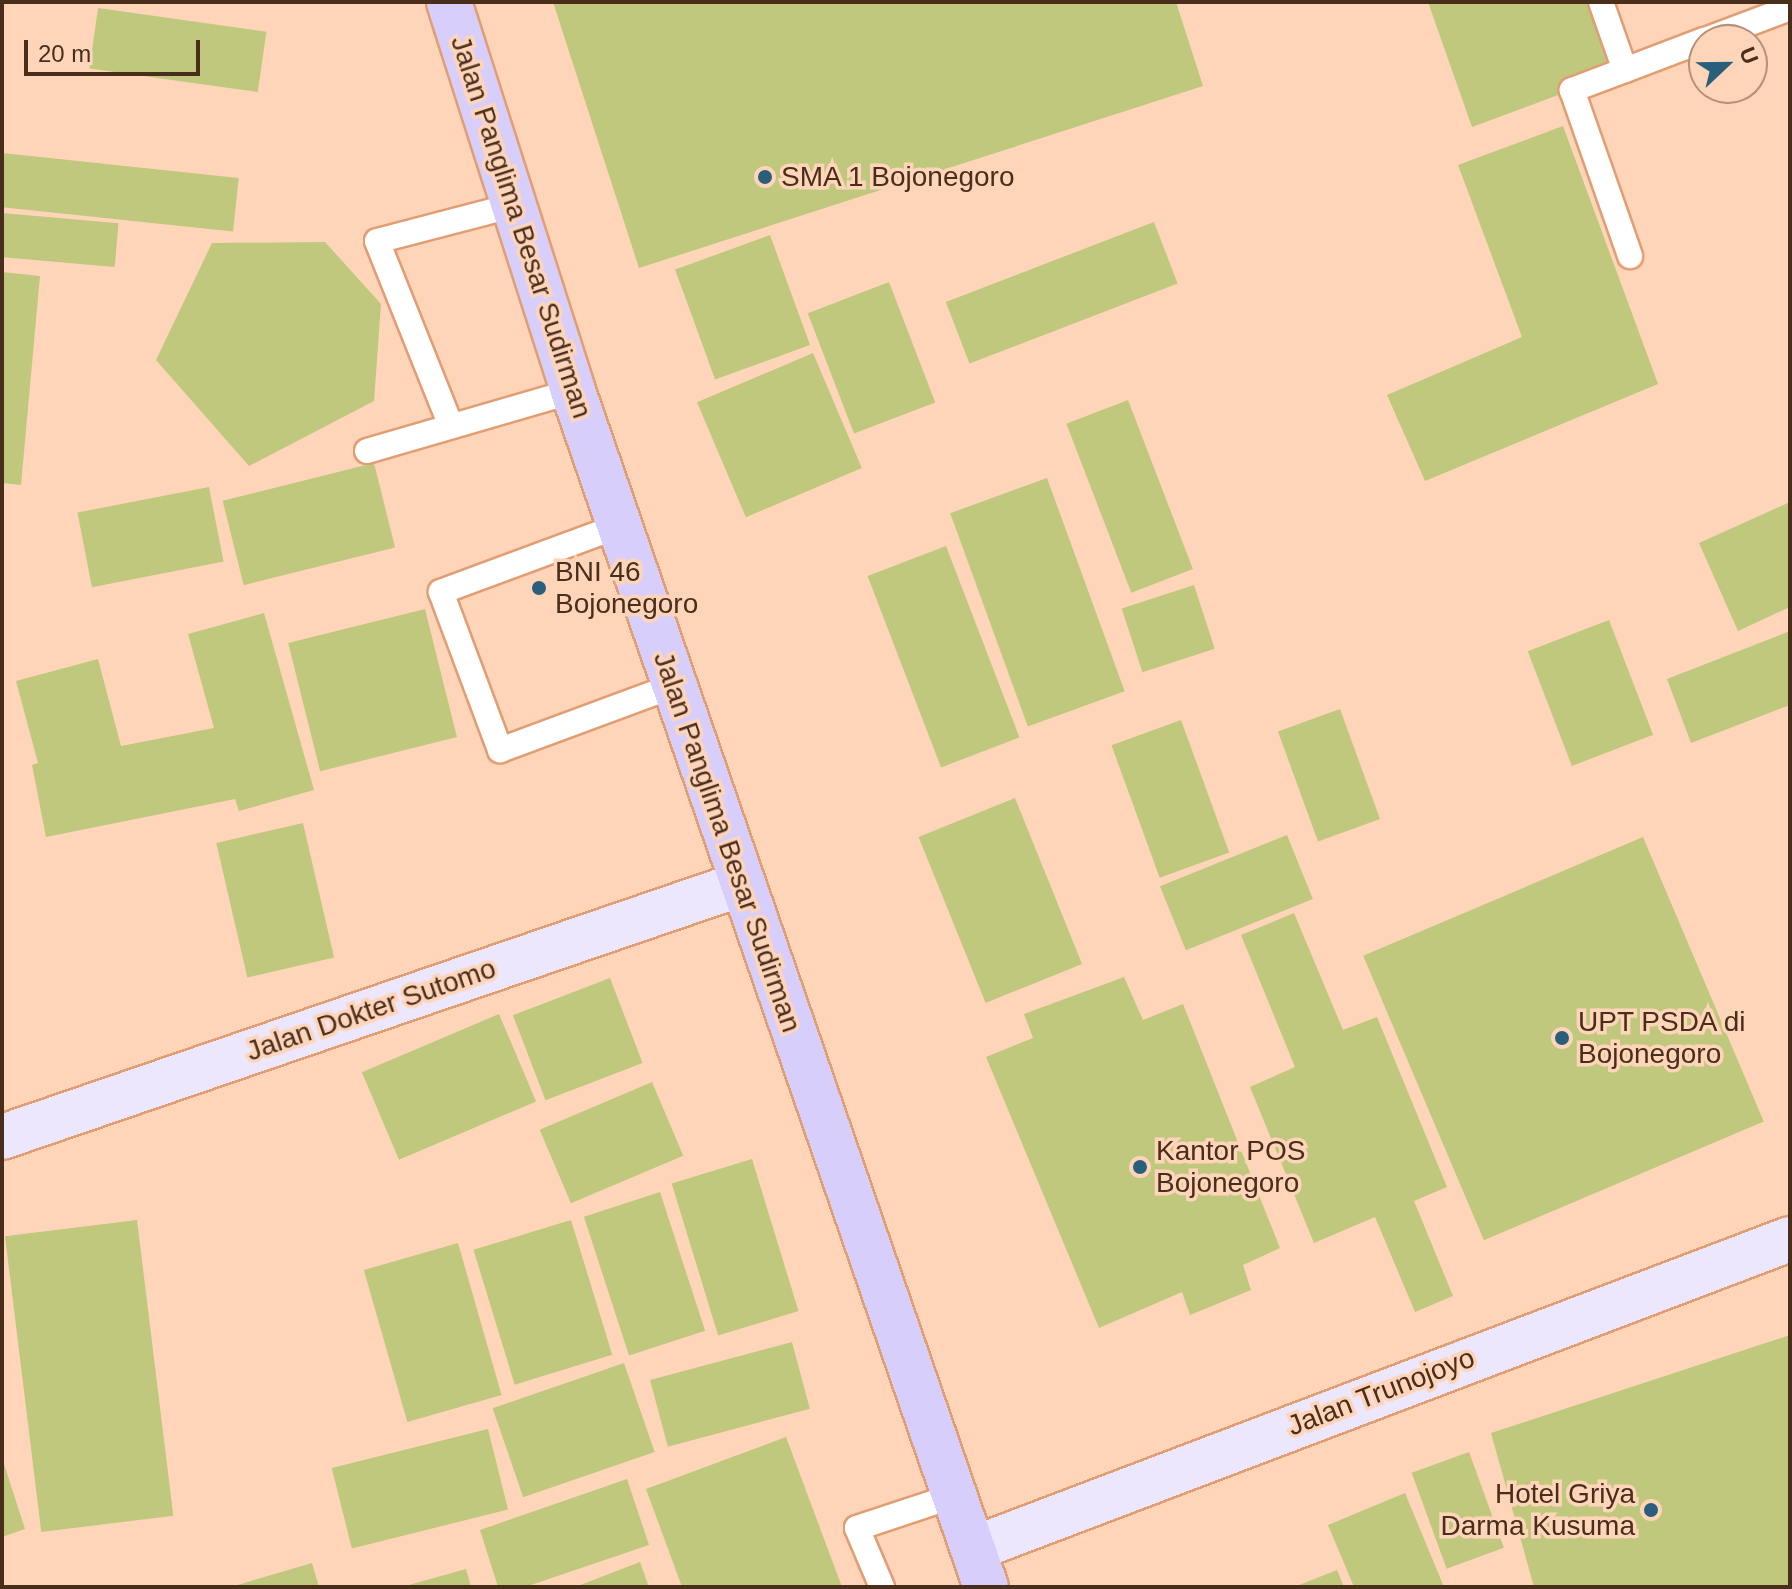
<!DOCTYPE html>
<html>
<head>
<meta charset="utf-8">
<style>
  body { margin:0 }
  #map { position:relative; width:1792px; height:1589px; overflow:hidden; background:#ffd5ba; font-family:Arial,sans-serif }
  div>[style] { position:absolute }
  .building>* { inset:0; background:#bfc87d; transform-origin:0 0 }
  .roads { filter:drop-shadow(2px 0 #e19e72) drop-shadow(-2px 0 #e19e72) drop-shadow(0 2px #e19e72) drop-shadow(0 -2px #e19e72) }
  .lane>* { height:24px; margin:-12px; padding:0 12px; transform-origin:12px; border-radius:12px; background:#fff }
  .secondary>* { height:44px; margin:-22px; padding:0 22px; transform-origin:22px; border-radius:22px; background:#ece7fd }
  .primary>* { height:44px; margin:-22px; padding:0 22px; transform-origin:22px; border-radius:22px; background:#d8cefb }
  .dots>* { width:22px; height:22px; translate:-50% -50%; box-sizing:border-box; border:4px solid #ffd5ba; border-radius:50% }
  span { translate:-50% -50%; white-space:nowrap; text-align:center; line-height:1.15; -webkit-text-stroke:7px #ffd5ba; paint-order:stroke }
  .poi-label { font-size:28px; color:#492e1c }
  .left { translate:0 -50%; text-align:left }
  .right { translate:-100% -50%; text-align:right }
  .street-label { font-size:28px; color:#492e1c }
  .frame { position:absolute; inset:0; border:4px solid #492e1c; pointer-events:none }
  .north { position:absolute; left:1688px; top:24px; width:80px; height:80px; box-sizing:border-box; background:#ffd5ba; border:2px solid #b6927b; border-radius:50%; rotate:68deg; font-size:22px; font-weight:700; line-height:32px; text-align:center; color:#492e1c }
  .north::after { content:''; display:block; margin:auto; width:28px; height:36px; background:#2a5f7b; clip-path:polygon(50% 0,100% 100%,50% 72%,0 100%) }
  .scale { position:absolute; left:24px; top:40px; width:176px; height:36px; box-sizing:border-box; border:4px solid #492e1c; border-top:0; padding-left:10px; font-size:24px; line-height:28px; white-space:nowrap; color:#492e1c; -webkit-text-stroke:6px #ffd5ba; paint-order:stroke }
</style>
</head>
<body>
<div id="map">
  <div class="building">
    <div style="clip-path:polygon(553px 2px,1176px 2px,1203px 86px,639px 268px)"></div>
    <div style="clip-path:polygon(1428px 2px,1601px 2px,1625px 70px,1472px 127px)"></div>
    <div style="left:98px;top:8px;width:170px;height:61px;rotate:8deg"></div>
    <div style="clip-path:polygon(1563px 126px,1658px 384px,1425px 481px,1387px 395px,1522px 337px,1458px 165px)"></div>
    <div style="left:2px;top:153px;width:238px;height:54px;rotate:6deg"></div>
    <div style="left:2px;top:213px;width:117px;height:44px;rotate:5deg"></div>
    <div style="left:1154px;top:222px;width:66px;height:223px;rotate:69deg"></div>
    <div style="left:770px;top:235px;width:117px;height:101px;rotate:70deg"></div>
    <div style="clip-path:polygon(325px 242px,381px 304px,374px 401px,249px 466px,156px 360px,212px 243px)"></div>
    <div style="clip-path:polygon(2px 272px,40px 276px,21px 485px,2px 483px)"></div>
    <div style="left:889px;top:282px;width:129px;height:87px;rotate:69deg"></div>
    <div style="left:813px;top:353px;width:125px;height:126px;rotate:67deg"></div>
    <div style="left:1128px;top:400px;width:181px;height:66px;rotate:69deg"></div>
    <div style="left:374px;top:463px;width:87px;height:156px;rotate:76deg"></div>
    <div style="left:1047px;top:478px;width:227px;height:103px;rotate:70deg"></div>
    <div style="left:209px;top:487px;width:76px;height:134px;rotate:79deg"></div>
    <div style="clip-path:polygon(1790px 502px,1790px 607px,1738px 631px,1699px 543px)"></div>
    <div style="left:946px;top:546px;width:205px;height:84px;rotate:69deg"></div>
    <div style="left:1194px;top:585px;width:67px;height:76px;rotate:72deg"></div>
    <div style="left:425px;top:609px;width:132px;height:141px;rotate:76deg"></div>
    <div style="clip-path:polygon(264px 613px,314px 790px,239px 811px,235px 799px,46px 837px,32px 765px,38px 763px,16px 681px,98px 659px,121px 746px,214px 728px,188px 634px)"></div>
    <div style="left:1609px;top:620px;width:123px;height:87px;rotate:69deg"></div>
    <div style="clip-path:polygon(1790px 631px,1790px 705px,1691px 743px,1667px 679px)"></div>
    <div style="left:1340px;top:709px;width:117px;height:66px;rotate:70deg"></div>
    <div style="left:1181px;top:720px;width:141px;height:74px;rotate:70deg"></div>
    <div style="left:1015px;top:798px;width:179px;height:104px;rotate:68deg"></div>
    <div style="left:303px;top:823px;width:138px;height:89px;rotate:77deg"></div>
    <div style="left:1287px;top:835px;width:69px;height:137px;rotate:68deg"></div>
    <div style="left:1643px;top:837px;width:309px;height:304px;rotate:67deg"></div>
    <div style="clip-path:polygon(1294px 913px,1343px 1030px,1377px 1017px,1447px 1187px,1414px 1201px,1453px 1296px,1415px 1312px,1375px 1217px,1314px 1243px,1250px 1087px,1295px 1067px,1241px 935px)"></div>
    <div style="clip-path:polygon(1124px 977px,1143px 1020px,1183px 1004px,1280px 1248px,1243px 1265px,1251px 1290px,1190px 1315px,1182px 1292px,1099px 1328px,986px 1057px,1033px 1038px,1024px 1014px)"></div>
    <div style="left:610px;top:978px;width:91px;height:104px;rotate:69deg"></div>
    <div style="left:499px;top:1014px;width:95px;height:149px;rotate:67deg"></div>
    <div style="left:652px;top:1082px;width:80px;height:122px;rotate:67deg"></div>
    <div style="left:752px;top:1159px;width:159px;height:84px;rotate:73deg"></div>
    <div style="left:660px;top:1192px;width:146px;height:80px;rotate:72deg"></div>
    <div style="left:137px;top:1220px;width:298px;height:133px;rotate:83deg"></div>
    <div style="left:571px;top:1220px;width:141px;height:102px;rotate:73deg"></div>
    <div style="left:458px;top:1243px;width:158px;height:98px;rotate:74deg"></div>
    <div style="clip-path:polygon(1790px 1335px,1790px 1587px,1534px 1587px,1491px 1433px)"></div>
    <div style="left:792px;top:1342px;width:69px;height:147px;rotate:75deg"></div>
    <div style="left:624px;top:1363px;width:94px;height:139px;rotate:71deg"></div>
    <div style="left:488px;top:1429px;width:83px;height:161px;rotate:76deg"></div>
    <div style="clip-path:polygon(786px 1437px,842px 1587px,682px 1587px,646px 1489px)"></div>
    <div style="left:1469px;top:1452px;width:102px;height:61px;rotate:70deg"></div>
    <div style="clip-path:polygon(3px 1461px,25px 1529px,2px 1537px,2px 1462px)"></div>
    <div style="clip-path:polygon(627px 1479px,649px 1545px,525px 1587px,498px 1587px,480px 1530px)"></div>
    <div style="clip-path:polygon(1405px 1493px,1444px 1587px,1354px 1587px,1328px 1525px)"></div>
    <div style="clip-path:polygon(640px 1562px,649px 1587px,575px 1587px)"></div>
    <div style="clip-path:polygon(312px 1563px,319px 1587px,234px 1587px,234px 1586px)"></div>
    <div style="clip-path:polygon(466px 1569px,471px 1587px,405px 1587px,405px 1586px)"></div>
    <div style="clip-path:polygon(1337px 1570px,1344px 1587px,1294px 1587px)"></div>
  </div>
  <div class="roads">
    <div class="lane">
      <div style="left:1601px;top:2px;width:72px;rotate:70.6deg"></div>
      <div style="left:1625px;top:70px;width:85px;rotate:-20.8deg"></div>
      <div style="left:1705px;top:40px;width:91px;rotate:-20.6deg"></div>
      <div style="left:1625px;top:70px;width:57px;rotate:159.3deg"></div>
      <div style="left:1572px;top:90px;width:176px;rotate:70.7deg"></div>
      <div style="left:451px;top:426px;width:199px;rotate:-111.8deg"></div>
      <div style="left:377px;top:241px;width:143px;rotate:-14.6deg"></div>
      <div style="left:367px;top:451px;width:215px;rotate:-16.2deg"></div>
      <div style="left:619px;top:526px;width:190px;rotate:159.7deg"></div>
      <div style="left:441px;top:592px;width:169px;rotate:69.5deg"></div>
      <div style="left:500px;top:750px;width:184px;rotate:-20.3deg"></div>
      <div style="left:882px;top:1587px;width:64px;rotate:-113deg"></div>
      <div style="left:857px;top:1528px;width:102px;rotate:-18.3deg"></div>
    </div>
    <div class="secondary">
      <div style="left:2px;top:1137px;width:781px;rotate:-18.9deg"></div>
      <div style="left:973px;top:1549px;width:874px;rotate:-20.78deg"></div>
    </div>
    <div class="primary">
      <div style="left:449px;top:2px;width:408px;rotate:72.3deg"></div>
      <div style="left:573px;top:391px;width:1265px;rotate:70.95deg"></div>
    </div>
  </div>
  <div class="dots">
    <div style="left:765px;top:177px;background:#2a5f7b"></div>
    <div style="left:539px;top:588px;background:#2a5f7b"></div>
    <div style="left:1562px;top:1038px;background:#2a5f7b"></div>
    <div style="left:1140px;top:1167px;background:#2a5f7b"></div>
    <div style="left:1651px;top:1510px;background:#2a5f7b"></div>
  </div>
  <div class="poi-label">
    <span class="left" style="left:781px;top:177px">SMA 1 Bojonegoro</span>
    <span class="left" style="left:555px;top:588px">BNI 46<br>Bojonegoro</span>
    <span class="left" style="left:1578px;top:1038px">UPT PSDA di<br>Bojonegoro</span>
    <span class="left" style="left:1156px;top:1167px">Kantor POS<br>Bojonegoro</span>
    <span class="right" style="left:1635px;top:1510px">Hotel Griya<br>Darma Kusuma</span>
  </div>
  <div class="street-label">
    <span style="left:521px;top:227px;rotate:72deg">Jalan Panglima Besar Sudirman</span>
    <span style="left:727px;top:842px;rotate:71deg">Jalan Panglima Besar Sudirman</span>
    <span style="left:371px;top:1010px;rotate:-19deg">Jalan Dokter Sutomo</span>
    <span style="left:1381px;top:1392px;rotate:-21deg">Jalan Trunojoyo</span>
  </div>
  <div class="frame"></div>
  <div class="north">U</div>
  <div class="scale">20 m</div>
</div>
</body>
</html>
